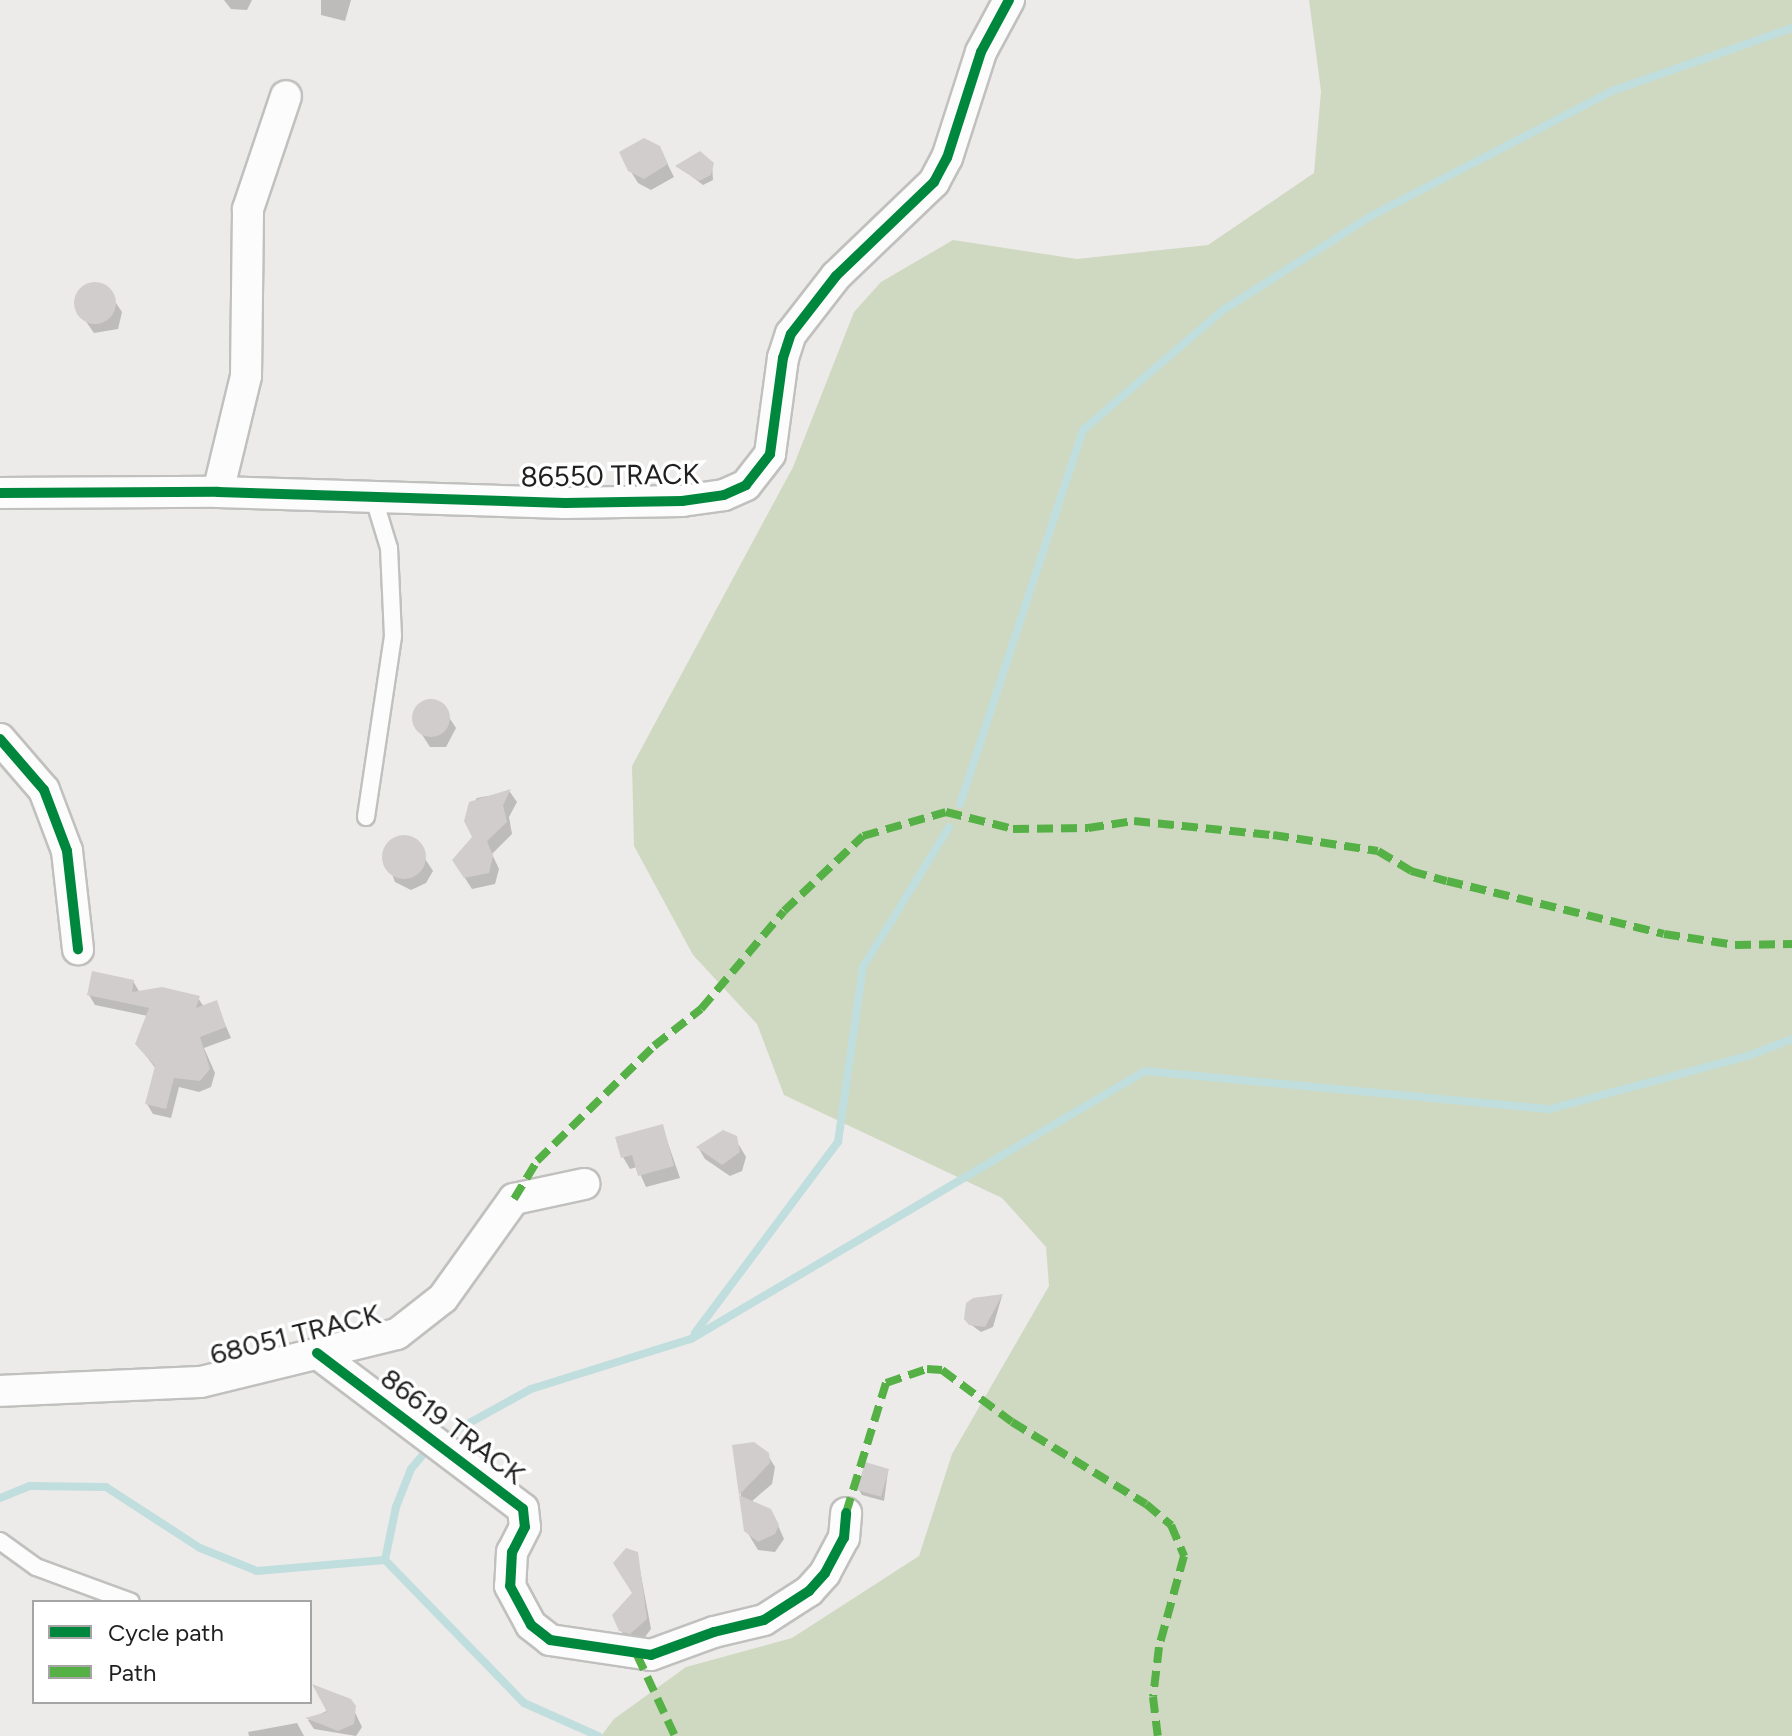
<!DOCTYPE html>
<html>
<head>
<meta charset="utf-8">
<style>
  body { margin:0 }
  #map { position:relative; width:1792px; height:1736px; overflow:hidden; background:#edebe9; font-family:Figtree,sans-serif }
  div>[style] { position:absolute }
  .forest>* { inset:0; background:#cfd9c1 }
  .shadow>* { inset:0; background:#0003 }
  .stream>* { height:8px; margin:-4px; padding:0 4px; transform-origin:4px; border-radius:4px; background:#c0dedd }
  .building>* { inset:0; background:#d0cdcc; transform-origin:0 0 }
  .round { border-radius:50% }
  .roads { filter:drop-shadow(2px 0 #c0c0bf) drop-shadow(-2px 0 #c0c0bf) drop-shadow(0 2px #c0c0bf) drop-shadow(0 -2px #c0c0bf) }
  .lane>* { height:16px; margin:-8px; padding:0 8px; transform-origin:8px; border-radius:8px; background:#fcfcfc }
  .street>* { height:30px; margin:-15px; padding:0 15px; transform-origin:15px; border-radius:15px; background:#fcfcfc }
  .quiet>* { height:8px; margin-top:-4px; transform-origin:0; background:repeating-linear-gradient(90deg,#55b145 0 16px,transparent 0 24px) }
  .cycleway>* { height:10px; margin:-5px; padding:0 5px; transform-origin:5px; border-radius:5px; background:#00873e }
  span { translate:-50% -50%; white-space:nowrap; text-align:center; line-height:1.15; -webkit-text-stroke:7px #fff; paint-order:stroke }
  .street-label { font-size:28px; color:#1f1f1f }
  .legend { position:absolute; left:32px; top:1600px; width:280px; height:104px; box-sizing:border-box; background:#fff; border:2px solid #a5a5a5; margin:0; padding:10px 14px; list-style:none; font-size:24px; color:#1f1f1f }
  .legend li { display:flex; align-items:center; gap:16px; height:40px }
  .legend b { width:40px; border:2px solid #a5a5a5 }
</style>
</head>
<body>
<div id="map">
  <div class="forest">
    <div style="clip-path:polygon(1309px 0,1792px 0,1792px 1736px,601px 1736px,614px 1719px,686px 1667px,792px 1638px,919px 1556px,952px 1454px,1049px 1286px,1046px 1247px,1002px 1198px,784px 1095px,757px 1024px,693px 955px,634px 846px,632px 766px,793px 467px,854px 312px,881px 282px,953px 240px,1077px 259px,1208px 245px,1314px 173px,1321px 91px)"></div>
  </div>
  <div class="shadow">
    <div style="clip-path:polygon(224px 0,252px 0,247px 10px,231px 9px)"></div>
    <div style="clip-path:polygon(321px 0,351px 0,345px 21px,321px 15px)"></div>
    <div style="clip-path:polygon(659px 147px,674px 177px,651px 190px,638px 183px,630px 170px)"></div>
    <div style="clip-path:polygon(712px 164px,713px 180px,703px 185px,678px 166px)"></div>
    <div style="clip-path:polygon(104px 285px,122px 312px,118px 329px,94px 333px,76px 307px,80px 290px)"></div>
    <div style="clip-path:polygon(439px 702px,456px 728px,446px 747px,430px 747px,414px 722px,418px 707px)"></div>
    <div style="clip-path:polygon(510px 792px,517px 802px,509px 817px,512px 834px,492px 854px,499px 869px,495px 884px,472px 889px,461px 872px,474px 838px,467px 811px,477px 798px)"></div>
    <div style="clip-path:polygon(395px 839px,412px 839px,433px 871px,426px 883px,411px 890px,395px 882px,384px 852px)"></div>
    <div style="clip-path:polygon(133px 981px,140px 993px,198px 998px,204px 1007px,216px 1003px,231px 1038px,204px 1048px,215px 1073px,211px 1087px,199px 1092px,179px 1087px,171px 1118px,153px 1114px,147px 1104px,156px 1069px,137px 1044px,148px 1016px,95px 1005px,89px 995px)"></div>
    <div style="clip-path:polygon(662px 1126px,680px 1178px,646px 1187px,637px 1167px,630px 1169px,623px 1157px)"></div>
    <div style="clip-path:polygon(739px 1145px,746px 1157px,742px 1171px,730px 1176px,705px 1159px,698px 1147px)"></div>
    <div style="clip-path:polygon(1002px 1296px,993px 1327px,981px 1332px,970px 1324px)"></div>
    <div style="clip-path:polygon(734px 1447px,767px 1454px,775px 1467px,772px 1484px,751px 1502px,777px 1523px,784px 1539px,775px 1552px,758px 1550px,746px 1530px)"></div>
    <div style="clip-path:polygon(888px 1471px,884px 1501px,862px 1495px,859px 1490px)"></div>
    <div style="clip-path:polygon(637px 1554px,651px 1629px,642px 1641px,626px 1639px,621px 1630px,634px 1594px)"></div>
    <div style="clip-path:polygon(349px 1700px,362px 1727px,356px 1736px,314px 1729px,308px 1720px)"></div>
    <div style="clip-path:polygon(297px 1723px,304px 1736px,249px 1736px,248px 1732px)"></div>
  </div>
  <div class="stream">
    <div style="left:960px;top:804px;width:394px;rotate:-71.8deg"></div>
    <div style="left:1083px;top:430px;width:184px;rotate:-40.6deg"></div>
    <div style="left:1223px;top:310px;width:175px;rotate:-32.4deg"></div>
    <div style="left:1371px;top:216px;width:271px;rotate:-27.4deg"></div>
    <div style="left:1612px;top:91px;width:191px;rotate:-19.3deg"></div>
    <div style="left:695px;top:1333px;width:239px;rotate:-53.2deg"></div>
    <div style="left:838px;top:1142px;width:177px;rotate:-81.9deg"></div>
    <div style="left:863px;top:967px;width:164px;rotate:-58.4deg"></div>
    <div style="left:453px;top:1432px;width:89px;rotate:-28.9deg"></div>
    <div style="left:531px;top:1389px;width:168px;rotate:-17.4deg"></div>
    <div style="left:691px;top:1339px;width:527px;rotate:-30.55deg"></div>
    <div style="left:1145px;top:1071px;width:407px;rotate:5.4deg"></div>
    <div style="left:1550px;top:1109px;width:205px;rotate:-15deg"></div>
    <div style="left:1748px;top:1056px;width:47px;rotate:-21.1deg"></div>
    <div style="left:0;top:1498px;width:32px;rotate:-22deg"></div>
    <div style="left:30px;top:1486px;width:76px;rotate:0.8deg"></div>
    <div style="left:106px;top:1487px;width:112px;rotate:33deg"></div>
    <div style="left:200px;top:1548px;width:61px;rotate:22deg"></div>
    <div style="left:257px;top:1571px;width:128px;rotate:-4.9deg"></div>
    <div style="left:385px;top:1560px;width:54px;rotate:-78.3deg"></div>
    <div style="left:396px;top:1507px;width:41px;rotate:-68.5deg"></div>
    <div style="left:411px;top:1469px;width:16px;rotate:-50deg"></div>
    <div style="left:385px;top:1560px;width:199px;rotate:45.8deg"></div>
    <div style="left:524px;top:1703px;width:81px;rotate:24deg"></div>
  </div>
  <div class="building">
    <div style="clip-path:polygon(644px 138px,660px 146px,668px 164px,644px 179px,628px 171px,619px 152px)"></div>
    <div style="clip-path:polygon(700px 151px,714px 163px,711px 175px,699px 181px,675px 166px)"></div>
    <div class="round" style="left:74px;top:282px;width:42px;height:42px"></div>
    <div class="round" style="left:412px;top:699px;width:38px;height:38px"></div>
    <div style="clip-path:polygon(511px 789px,503px 805px,507px 822px,487px 841px,493px 856px,489px 873px,464px 878px,452px 860px,472px 837px,464px 821px,469px 802px)"></div>
    <div class="round" style="left:382px;top:835px;width:44px;height:44px"></div>
    <div style="clip-path:polygon(92px 971px,134px 980px,132px 992px,162px 987px,200px 996px,196px 1008px,217px 1000px,226px 1027px,200px 1037px,210px 1069px,200px 1081px,174px 1078px,166px 1109px,145px 1104px,155px 1066px,135px 1044px,149px 1008px,87px 995px)"></div>
    <div style="clip-path:polygon(663px 1124px,674px 1166px,638px 1176px,632px 1155px,621px 1158px,615px 1137px)"></div>
    <div style="clip-path:polygon(723px 1130px,737px 1136px,740px 1152px,722px 1165px,696px 1147px)"></div>
    <div style="clip-path:polygon(1003px 1294px,985px 1327px,969px 1325px,964px 1319px,966px 1303px,973px 1298px)"></div>
    <div style="clip-path:polygon(754px 1442px,769px 1453px,770px 1463px,739px 1495px,771px 1509px,779px 1525px,775px 1534px,758px 1542px,744px 1531px,732px 1445px)"></div>
    <div style="left:865px;top:1462px;width:25px;height:29px;rotate:16deg"></div>
    <div style="clip-path:polygon(626px 1548px,638px 1552px,647px 1619px,630px 1634px,619px 1631px,612px 1615px,632px 1593px,613px 1563px)"></div>
    <div style="clip-path:polygon(312px 1684px,351px 1699px,356px 1706px,354px 1724px,338px 1731px,305px 1718px,327px 1712px)"></div>
  </div>
  <div class="roads">
    <div class="lane">
      <div style="left:366px;top:817px;width:183px;rotate:-81.5deg"></div>
      <div style="left:393px;top:636px;width:88px;rotate:-92.6deg"></div>
      <div style="left:389px;top:548px;width:51px;rotate:-107deg"></div>
      <div style="left:0;top:1541px;width:44px;rotate:35.8deg"></div>
      <div style="left:36px;top:1567px;width:101px;rotate:20.2deg"></div>
    </div>
    <div class="street">
      <div style="left:218px;top:492px;width:119px;rotate:-76.4deg"></div>
      <div style="left:246px;top:376px;width:167px;rotate:-89.3deg"></div>
      <div style="left:248px;top:209px;width:119px;rotate:-71.4deg"></div>
      <div style="left:0;top:493px;width:218px;rotate:-0.3deg"></div>
      <div style="left:218px;top:492px;width:347px;rotate:1.8deg"></div>
      <div style="left:565px;top:503px;width:117px;rotate:-1deg"></div>
      <div style="left:682px;top:501px;width:42px;rotate:-8.1deg"></div>
      <div style="left:724px;top:495px;width:24px;rotate:-24deg"></div>
      <div style="left:746px;top:485px;width:39px;rotate:-52deg"></div>
      <div style="left:770px;top:454px;width:97px;rotate:-82.3deg"></div>
      <div style="left:783px;top:358px;width:25px;rotate:-72deg"></div>
      <div style="left:791px;top:334px;width:73px;rotate:-52.2deg"></div>
      <div style="left:836px;top:276px;width:136px;rotate:-43.8deg"></div>
      <div style="left:934px;top:182px;width:27px;rotate:-62deg"></div>
      <div style="left:947px;top:158px;width:111px;rotate:-72.2deg"></div>
      <div style="left:981px;top:52px;width:59px;rotate:-61.7deg"></div>
      <div style="left:0;top:739px;width:67px;rotate:49.2deg"></div>
      <div style="left:44px;top:790px;width:65px;rotate:69.3deg"></div>
      <div style="left:67px;top:851px;width:99px;rotate:83.6deg"></div>
      <div style="left:317px;top:1353px;width:258px;rotate:37.1deg"></div>
      <div style="left:523px;top:1509px;width:18px;rotate:84deg"></div>
      <div style="left:525px;top:1527px;width:28px;rotate:117deg"></div>
      <div style="left:512px;top:1552px;width:34px;rotate:93deg"></div>
      <div style="left:510px;top:1586px;width:44px;rotate:61.7deg"></div>
      <div style="left:531px;top:1625px;width:24px;rotate:38deg"></div>
      <div style="left:550px;top:1640px;width:102px;rotate:8.4deg"></div>
      <div style="left:651px;top:1655px;width:67px;rotate:-20.1deg"></div>
      <div style="left:714px;top:1632px;width:51px;rotate:-13.5deg"></div>
      <div style="left:764px;top:1620px;width:54px;rotate:-32.8deg"></div>
      <div style="left:809px;top:1591px;width:24px;rotate:-48deg"></div>
      <div style="left:825px;top:1573px;width:40px;rotate:-62deg"></div>
      <div style="left:844px;top:1538px;width:25px;rotate:-85deg"></div>
      <div style="left:0;top:1391px;width:201px;rotate:-2.6deg"></div>
      <div style="left:201px;top:1382px;width:202px;rotate:-13.8deg"></div>
      <div style="left:397px;top:1334px;width:58px;rotate:-38deg"></div>
      <div style="left:443px;top:1298px;width:122px;rotate:-54.4deg"></div>
      <div style="left:514px;top:1199px;width:72px;rotate:-12.1deg"></div>
    </div>
  </div>
  <div class="quiet">
    <div style="left:514px;top:1199px;width:44px;rotate:-58.8deg"></div>
    <div style="left:537px;top:1161px;width:164px;rotate:-44.5deg"></div>
    <div style="left:654px;top:1046px;width:60px;rotate:-38.2deg"></div>
    <div style="left:701px;top:1009px;width:128px;rotate:-49.7deg"></div>
    <div style="left:784px;top:911px;width:109px;rotate:-43.5deg"></div>
    <div style="left:863px;top:836px;width:86px;rotate:-16.1deg"></div>
    <div style="left:946px;top:812px;width:69px;rotate:14.2deg"></div>
    <div style="left:1013px;top:829px;width:75px;rotate:-0.8deg"></div>
    <div style="left:1088px;top:828px;width:47px;rotate:-8.7deg"></div>
    <div style="left:1134px;top:821px;width:140px;rotate:5.8deg"></div>
    <div style="left:1273px;top:835px;width:106px;rotate:8.7deg"></div>
    <div style="left:1378px;top:851px;width:39px;rotate:31deg"></div>
    <div style="left:1411px;top:871px;width:37px;rotate:16deg"></div>
    <div style="left:1447px;top:881px;width:223px;rotate:13.7deg"></div>
    <div style="left:1664px;top:934px;width:72px;rotate:8.8deg"></div>
    <div style="left:1735px;top:945px;width:57px;rotate:-1deg"></div>
    <div style="left:846px;top:1513px;width:136px;rotate:-72.9deg"></div>
    <div style="left:886px;top:1383px;width:43px;rotate:-18.9deg"></div>
    <div style="left:927px;top:1369px;width:15px;rotate:4deg"></div>
    <div style="left:942px;top:1370px;width:87px;rotate:36.6deg"></div>
    <div style="left:1012px;top:1422px;width:157px;rotate:31.5deg"></div>
    <div style="left:1146px;top:1504px;width:33px;rotate:40deg"></div>
    <div style="left:1171px;top:1525px;width:34px;rotate:67deg"></div>
    <div style="left:1184px;top:1556px;width:94px;rotate:105.4deg"></div>
    <div style="left:1159px;top:1647px;width:50px;rotate:96.8deg"></div>
    <div style="left:1153px;top:1697px;width:39px;rotate:83deg"></div>
    <div style="left:637px;top:1655px;width:89px;rotate:64.9deg"></div>
  </div>
  <div class="cycleway">
    <div style="left:0;top:493px;width:218px;rotate:-0.3deg"></div>
    <div style="left:218px;top:492px;width:347px;rotate:1.8deg"></div>
    <div style="left:565px;top:503px;width:117px;rotate:-1deg"></div>
    <div style="left:682px;top:501px;width:42px;rotate:-8.1deg"></div>
    <div style="left:724px;top:495px;width:24px;rotate:-24deg"></div>
    <div style="left:746px;top:485px;width:39px;rotate:-52deg"></div>
    <div style="left:770px;top:454px;width:97px;rotate:-82.3deg"></div>
    <div style="left:783px;top:358px;width:25px;rotate:-72deg"></div>
    <div style="left:791px;top:334px;width:73px;rotate:-52.2deg"></div>
    <div style="left:836px;top:276px;width:136px;rotate:-43.8deg"></div>
    <div style="left:934px;top:182px;width:27px;rotate:-62deg"></div>
    <div style="left:947px;top:158px;width:111px;rotate:-72.2deg"></div>
    <div style="left:981px;top:52px;width:59px;rotate:-61.7deg"></div>
    <div style="left:0;top:739px;width:67px;rotate:49.2deg"></div>
    <div style="left:44px;top:790px;width:65px;rotate:69.3deg"></div>
    <div style="left:67px;top:851px;width:99px;rotate:83.6deg"></div>
    <div style="left:317px;top:1353px;width:258px;rotate:37.1deg"></div>
    <div style="left:523px;top:1509px;width:18px;rotate:84deg"></div>
    <div style="left:525px;top:1527px;width:28px;rotate:117deg"></div>
    <div style="left:512px;top:1552px;width:34px;rotate:93deg"></div>
    <div style="left:510px;top:1586px;width:44px;rotate:61.7deg"></div>
    <div style="left:531px;top:1625px;width:24px;rotate:38deg"></div>
    <div style="left:550px;top:1640px;width:102px;rotate:8.4deg"></div>
    <div style="left:651px;top:1655px;width:67px;rotate:-20.1deg"></div>
    <div style="left:714px;top:1632px;width:51px;rotate:-13.5deg"></div>
    <div style="left:764px;top:1620px;width:54px;rotate:-32.8deg"></div>
    <div style="left:809px;top:1591px;width:24px;rotate:-48deg"></div>
    <div style="left:825px;top:1573px;width:40px;rotate:-62deg"></div>
    <div style="left:844px;top:1538px;width:25px;rotate:-85deg"></div>
  </div>
  <div class="street-label">
    <span style="left:610px;top:475px;rotate:-1deg">86550 TRACK</span>
    <span style="left:295px;top:1334px;rotate:-14deg">68051 TRACK</span>
    <span style="left:453px;top:1426px;rotate:37deg">86619 TRACK</span>
  </div>
  <ul class="legend">
  <li><b style="height:10px;background:#00873e"></b>Cycle path</li>
  <li><b style="height:10px;background:#55b145"></b>Path</li>
  </ul>
</div>
</body>
</html>
